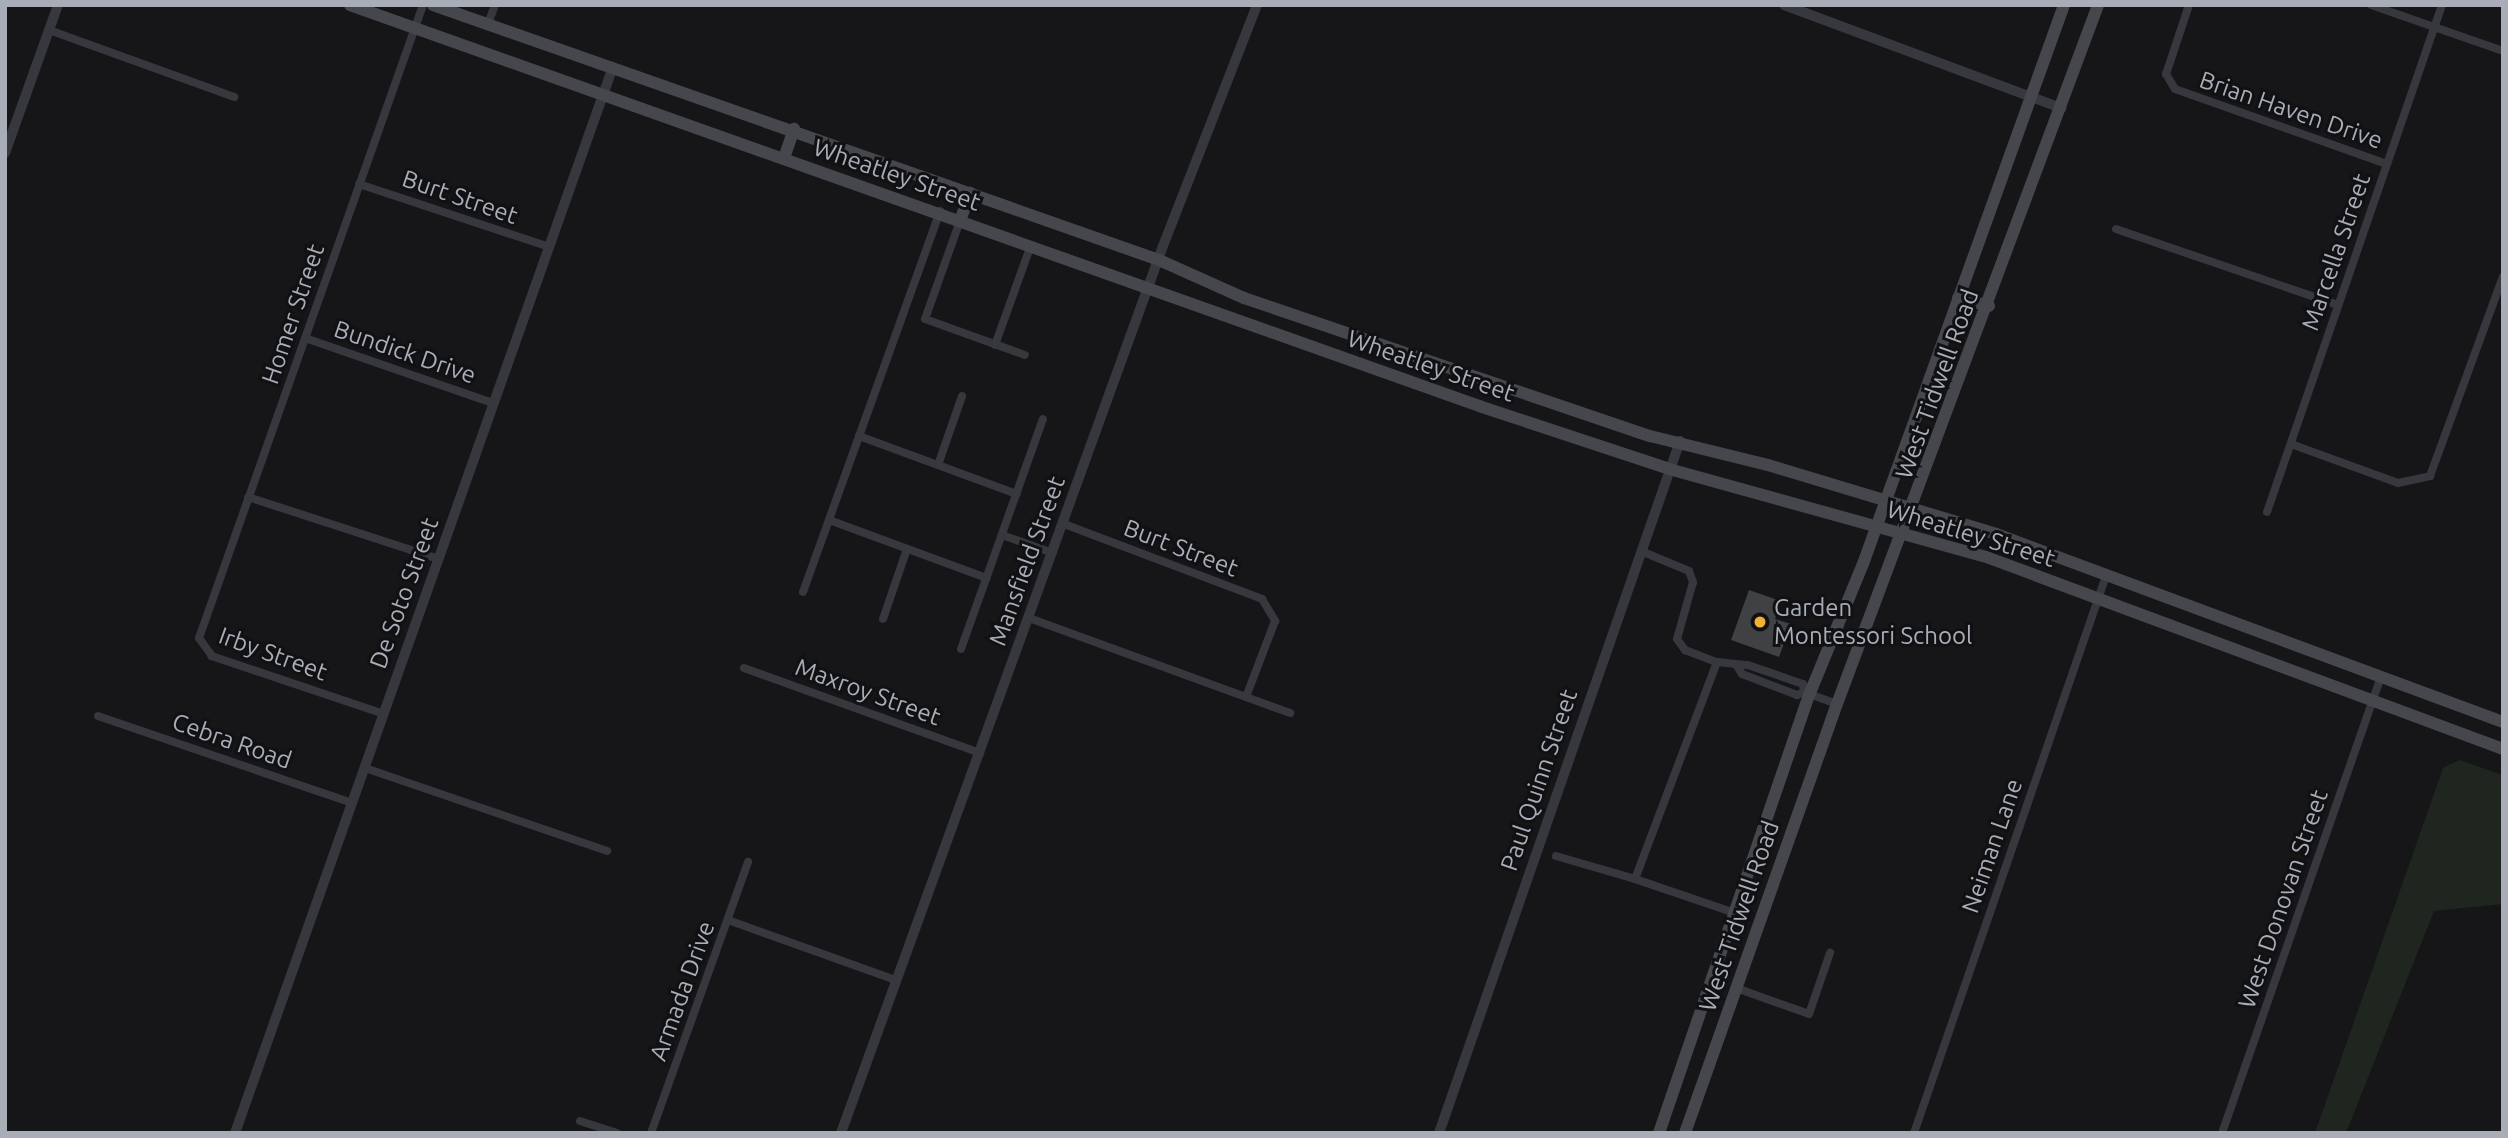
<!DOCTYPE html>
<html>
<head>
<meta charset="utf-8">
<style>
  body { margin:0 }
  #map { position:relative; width:2508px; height:1138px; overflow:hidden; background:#161618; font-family:Ubuntu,sans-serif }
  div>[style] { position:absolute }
  .green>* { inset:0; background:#1e261f }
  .building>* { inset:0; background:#404145 }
  .minor>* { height:8px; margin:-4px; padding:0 4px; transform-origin:4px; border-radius:4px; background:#37383d }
  .tertiary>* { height:10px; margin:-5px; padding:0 5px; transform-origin:5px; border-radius:5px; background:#37383d }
  .secondary>* { height:12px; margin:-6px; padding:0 6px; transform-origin:6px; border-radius:6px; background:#45474d }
  .dots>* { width:19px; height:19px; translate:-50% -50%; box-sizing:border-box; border:4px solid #111113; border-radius:50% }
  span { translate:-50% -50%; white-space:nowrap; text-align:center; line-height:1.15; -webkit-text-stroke:6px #111113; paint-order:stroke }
  .street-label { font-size:24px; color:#a8adb8 }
  .poi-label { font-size:24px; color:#a8adb8 }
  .left { translate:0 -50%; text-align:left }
  .frame { position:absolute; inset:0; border:7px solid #a8adb8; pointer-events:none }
</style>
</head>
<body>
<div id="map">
  <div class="green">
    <div style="clip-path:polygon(2459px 760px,2503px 775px,2503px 904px,2434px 911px,2346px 1133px,2315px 1133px,2443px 768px)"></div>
  </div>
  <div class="building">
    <div style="clip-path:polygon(1749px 590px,1781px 601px,1775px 619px,1791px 624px,1779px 657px,1731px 640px)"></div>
  </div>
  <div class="minor">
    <div style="left:2189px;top:5px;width:73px;rotate:108.4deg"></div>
    <div style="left:2166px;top:74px;width:17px;rotate:59deg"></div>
    <div style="left:2175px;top:89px;width:225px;rotate:19.5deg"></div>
    <div style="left:2371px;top:5px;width:140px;rotate:19.2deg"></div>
    <div style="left:487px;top:26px;width:22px;rotate:-69deg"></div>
    <div style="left:49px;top:30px;width:197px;rotate:19.9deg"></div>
    <div style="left:359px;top:184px;width:200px;rotate:18.3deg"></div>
    <div style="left:961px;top:218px;width:107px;rotate:109.6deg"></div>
    <div style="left:925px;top:319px;width:106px;rotate:19.8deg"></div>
    <div style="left:2116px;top:229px;width:235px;rotate:18.9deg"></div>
    <div style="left:305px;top:338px;width:199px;rotate:19.1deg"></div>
    <div style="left:995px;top:345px;width:106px;rotate:-70.2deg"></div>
    <div style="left:859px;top:436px;width:168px;rotate:20.2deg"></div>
    <div style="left:2291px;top:444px;width:114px;rotate:20deg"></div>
    <div style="left:2398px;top:483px;width:33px;rotate:-12deg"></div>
    <div style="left:2430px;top:476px;width:212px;rotate:-69.9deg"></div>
    <div style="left:938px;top:465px;width:73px;rotate:-70.8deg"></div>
    <div style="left:248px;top:497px;width:201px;rotate:18deg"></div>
    <div style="left:2267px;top:512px;width:536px;rotate:-70.96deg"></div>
    <div style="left:829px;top:520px;width:168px;rotate:20.2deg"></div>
    <div style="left:1064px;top:524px;width:212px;rotate:20.7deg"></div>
    <div style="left:1262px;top:599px;width:26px;rotate:59deg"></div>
    <div style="left:1275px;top:621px;width:81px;rotate:110.9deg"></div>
    <div style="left:1002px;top:535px;width:54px;rotate:19.4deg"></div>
    <div style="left:1641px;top:551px;width:52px;rotate:22.6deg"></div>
    <div style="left:1689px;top:571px;width:12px;rotate:70deg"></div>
    <div style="left:1693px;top:582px;width:59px;rotate:105.7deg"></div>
    <div style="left:1677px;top:639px;width:14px;rotate:54deg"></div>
    <div style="left:1685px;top:650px;width:34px;rotate:21deg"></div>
    <div style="left:803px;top:592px;width:405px;rotate:-70.2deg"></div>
    <div style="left:1029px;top:618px;width:278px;rotate:20deg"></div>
    <div style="left:883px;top:619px;width:74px;rotate:-71.1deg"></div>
    <div style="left:961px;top:649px;width:244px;rotate:-70.4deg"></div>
    <div style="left:1737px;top:666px;width:9px;rotate:58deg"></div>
    <div style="left:1742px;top:674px;width:59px;rotate:20.9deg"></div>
    <div style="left:1797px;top:695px;width:8px;rotate:-23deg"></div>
    <div style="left:1804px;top:692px;width:35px;rotate:20deg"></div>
    <div style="left:744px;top:668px;width:251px;rotate:19.8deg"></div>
    <div style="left:384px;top:714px;width:182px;rotate:-161.4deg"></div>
    <div style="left:212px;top:656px;width:22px;rotate:-126deg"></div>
    <div style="left:199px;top:638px;width:671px;rotate:-70.51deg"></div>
    <div style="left:98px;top:716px;width:268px;rotate:18.9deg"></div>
    <div style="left:365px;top:768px;width:256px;rotate:18.9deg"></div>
    <div style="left:1556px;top:856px;width:82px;rotate:16.2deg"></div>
    <div style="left:1735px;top:913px;width:106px;rotate:-161.2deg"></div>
    <div style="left:1635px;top:879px;width:232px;rotate:-69.3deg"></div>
    <div style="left:1717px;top:662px;width:31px;rotate:6deg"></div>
    <div style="left:1748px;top:665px;width:58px;rotate:19.1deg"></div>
    <div style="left:1803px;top:684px;width:8px;rotate:83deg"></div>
    <div style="left:728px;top:920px;width:178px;rotate:19.7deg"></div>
    <div style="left:1736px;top:988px;width:77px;rotate:19.6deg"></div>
    <div style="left:1809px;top:1014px;width:65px;rotate:-71deg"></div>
    <div style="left:580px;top:1121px;width:39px;rotate:18deg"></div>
    <div style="left:651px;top:1133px;width:288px;rotate:-70.3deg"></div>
    <div style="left:1914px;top:1133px;width:592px;rotate:-70.98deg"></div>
    <div style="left:2222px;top:1133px;width:483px;rotate:-70.8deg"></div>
  </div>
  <div class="tertiary">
    <div style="left:1784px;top:5px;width:296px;rotate:20.4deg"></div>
    <div style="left:5px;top:153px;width:157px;rotate:-70.3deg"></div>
    <div style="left:235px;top:1133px;width:1131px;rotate:-70.48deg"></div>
    <div style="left:841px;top:1133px;width:944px;rotate:-70.05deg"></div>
    <div style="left:1163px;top:246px;width:259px;rotate:-68.7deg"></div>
    <div style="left:1439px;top:1133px;width:733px;rotate:-70.8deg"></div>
  </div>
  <div class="secondary">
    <div style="left:350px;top:5px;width:1198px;rotate:19.55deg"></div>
    <div style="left:1479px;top:406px;width:200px;rotate:18.3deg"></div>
    <div style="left:1669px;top:469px;width:332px;rotate:15.5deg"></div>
    <div style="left:1989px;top:558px;width:548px;rotate:20.38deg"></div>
    <div style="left:433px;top:5px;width:769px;rotate:19.35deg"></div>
    <div style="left:1159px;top:260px;width:93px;rotate:24.1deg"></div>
    <div style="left:1244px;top:298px;width:429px;rotate:18.8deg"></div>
    <div style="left:1650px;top:436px;width:122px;rotate:13.8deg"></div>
    <div style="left:1768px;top:465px;width:238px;rotate:16.8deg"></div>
    <div style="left:1996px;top:534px;width:541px;rotate:20.35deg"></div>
    <div style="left:784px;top:158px;width:31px;rotate:-71deg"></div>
    <div style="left:961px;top:218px;width:27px;rotate:-70deg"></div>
    <div style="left:1958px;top:298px;width:32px;rotate:14deg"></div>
    <div style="left:1659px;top:1133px;width:465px;rotate:-71.1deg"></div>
    <div style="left:1810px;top:693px;width:139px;rotate:-67.7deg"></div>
    <div style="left:1863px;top:564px;width:594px;rotate:-70.22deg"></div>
    <div style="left:1685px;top:1133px;width:455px;rotate:-70.5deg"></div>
    <div style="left:1837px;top:704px;width:746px;rotate:-69.52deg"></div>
  </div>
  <div class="dots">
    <div style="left:1760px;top:622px;background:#f2b134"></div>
  </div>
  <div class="street-label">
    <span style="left:2291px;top:110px;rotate:19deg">Brian Haven Drive</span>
    <span style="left:897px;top:175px;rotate:19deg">Wheatley Street</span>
    <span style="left:460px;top:197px;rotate:19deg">Burt Street</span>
    <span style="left:2336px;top:252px;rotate:-71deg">Marcella Street</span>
    <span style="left:293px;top:314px;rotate:-71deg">Homer Street</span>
    <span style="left:405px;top:352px;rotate:19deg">Bundick Drive</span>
    <span style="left:1431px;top:366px;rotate:19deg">Wheatley Street</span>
    <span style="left:1937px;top:384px;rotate:-70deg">West Tidwell Road</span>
    <span style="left:1971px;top:534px;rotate:17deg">Wheatley Street</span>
    <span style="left:1181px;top:548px;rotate:21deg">Burt Street</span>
    <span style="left:1027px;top:561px;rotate:-70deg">Mansfield Street</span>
    <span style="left:404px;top:593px;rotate:-70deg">De Soto Street</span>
    <span style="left:273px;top:654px;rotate:20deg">Irby Street</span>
    <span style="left:868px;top:692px;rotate:20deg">Maxroy Street</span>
    <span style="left:232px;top:741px;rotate:19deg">Cebra Road</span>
    <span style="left:1539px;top:780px;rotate:-71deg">Paul Quinn Street</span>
    <span style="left:1992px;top:846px;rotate:-71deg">Neiman Lane</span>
    <span style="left:2283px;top:899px;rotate:-71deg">West Donovan Street</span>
    <span style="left:1739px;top:916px;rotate:-71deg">West Tidwell Road</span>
    <span style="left:682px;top:991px;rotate:-70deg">Armada Drive</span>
  </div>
  <div class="poi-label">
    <span class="left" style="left:1774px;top:622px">Garden<br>Montessori School</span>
  </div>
  <div class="frame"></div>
</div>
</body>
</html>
